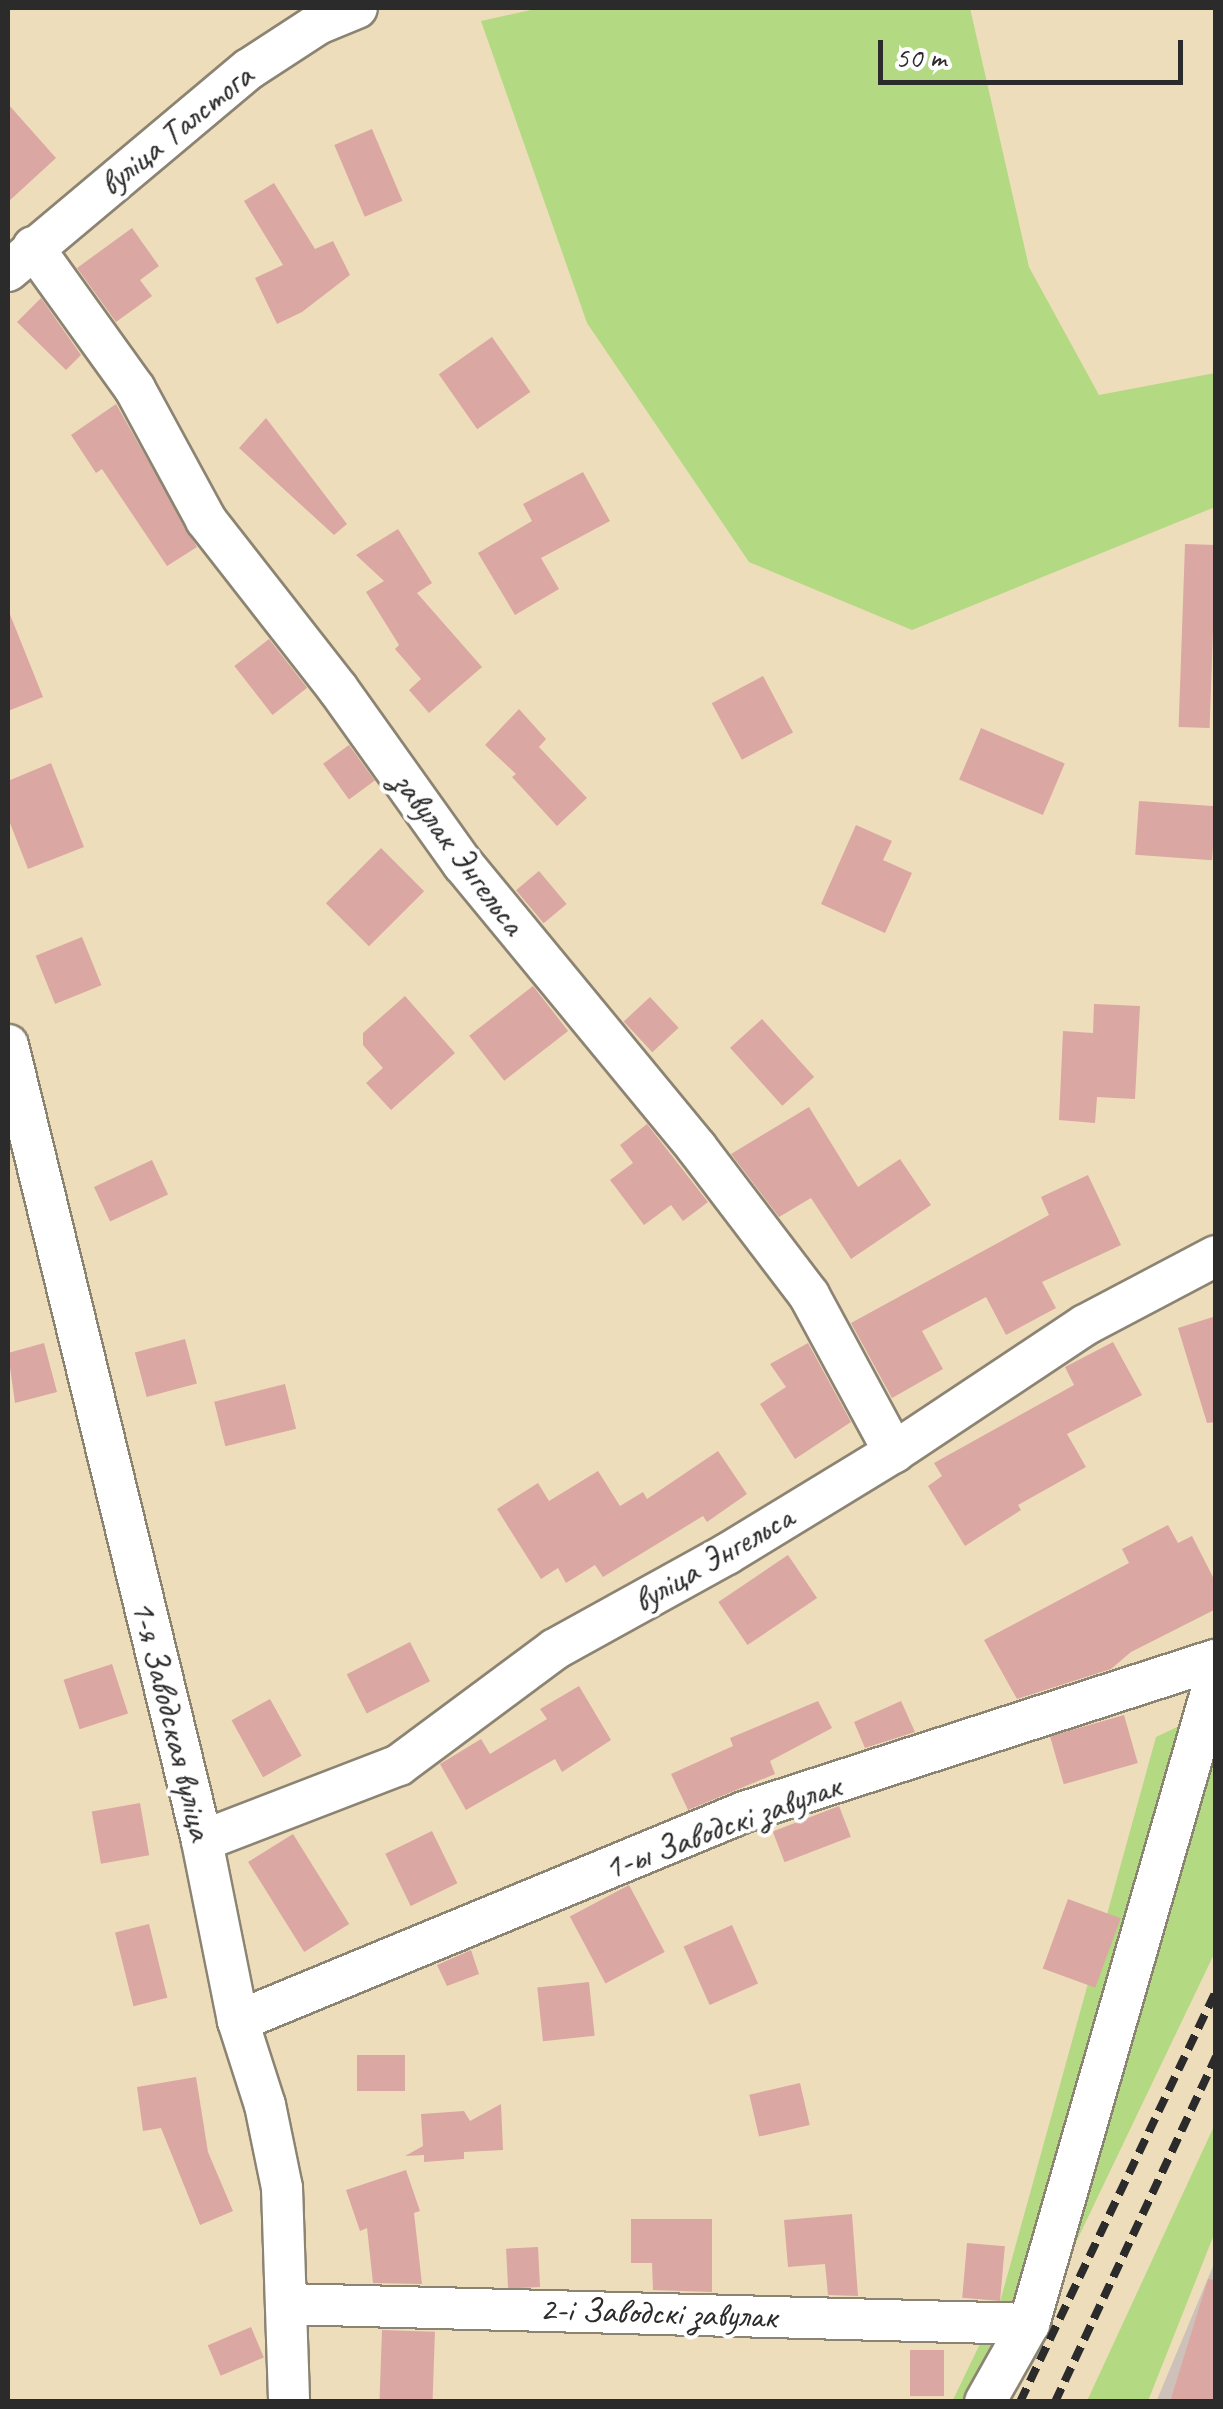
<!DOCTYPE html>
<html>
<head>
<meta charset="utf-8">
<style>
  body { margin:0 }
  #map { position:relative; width:1223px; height:2409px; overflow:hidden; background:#edb; font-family:Caveat,sans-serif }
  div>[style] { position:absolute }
  .industrial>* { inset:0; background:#cec1b9 }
  .green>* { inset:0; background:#b3d983 }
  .building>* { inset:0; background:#dba7a3; transform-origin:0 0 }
  .roads { filter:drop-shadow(2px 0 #8c8473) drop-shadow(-2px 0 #8c8473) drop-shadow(0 2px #8c8473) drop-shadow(0 -2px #8c8473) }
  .minor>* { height:40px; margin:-20px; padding:0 20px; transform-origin:20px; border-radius:20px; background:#fff }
  .rail>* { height:8px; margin-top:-4px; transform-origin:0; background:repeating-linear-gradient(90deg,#2b2b2b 0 15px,transparent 0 23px) }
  span { translate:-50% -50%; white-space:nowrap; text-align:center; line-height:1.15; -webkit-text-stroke:8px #fff; paint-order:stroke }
  .street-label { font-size:35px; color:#2b2b2b }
  .frame { position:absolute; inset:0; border:10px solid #2b2b2b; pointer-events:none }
  .scale { position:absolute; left:878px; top:40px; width:305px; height:45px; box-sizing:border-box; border:5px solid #2b2b2b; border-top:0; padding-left:12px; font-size:30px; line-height:35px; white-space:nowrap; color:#2b2b2b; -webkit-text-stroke:8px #fff; paint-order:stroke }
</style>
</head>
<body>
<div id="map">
  <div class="industrial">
    <div style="clip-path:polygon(1215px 2261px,1215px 2401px,1156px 2402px,1214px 2264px)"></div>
  </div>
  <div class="green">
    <div style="clip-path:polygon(540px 8px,970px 8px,1029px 267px,1099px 395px,1215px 373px,1215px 507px,912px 630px,749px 562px,587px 323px,481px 21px)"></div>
    <div style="clip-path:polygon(1215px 1709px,1215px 1952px,1000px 2401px,952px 2402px,1000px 2302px,1156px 1737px)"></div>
    <div style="clip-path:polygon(1215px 2124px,1215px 2232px,1148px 2401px,1087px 2401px)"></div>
  </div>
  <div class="building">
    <div style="clip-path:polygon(8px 104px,56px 158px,8px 202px)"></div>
    <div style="left:372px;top:129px;width:78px;height:41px;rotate:67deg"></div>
    <div style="clip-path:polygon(274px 183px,315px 249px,333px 241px,350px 275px,302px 312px,277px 324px,255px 278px,283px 265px,244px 201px)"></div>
    <div style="clip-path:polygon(132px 228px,159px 266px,140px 280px,152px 296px,116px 322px,77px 268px)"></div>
    <div style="clip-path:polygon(41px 298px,81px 355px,66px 370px,17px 322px)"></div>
    <div style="left:492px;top:337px;width:67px;height:65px;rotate:55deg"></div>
    <div style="clip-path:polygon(116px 404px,197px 547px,167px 566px,102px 469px,96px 473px,71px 435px)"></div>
    <div style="clip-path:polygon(266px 418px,347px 524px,334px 535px,239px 448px)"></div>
    <div style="clip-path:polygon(583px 472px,610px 521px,541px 558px,559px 589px,515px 615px,478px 553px,532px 521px,523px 504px)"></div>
    <div style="clip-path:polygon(398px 529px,432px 583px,417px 593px,482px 667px,429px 713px,409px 690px,421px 679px,395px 649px,399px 645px,366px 592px,384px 581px,356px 555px)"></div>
    <div style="left:1185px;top:544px;width:31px;height:183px;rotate:2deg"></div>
    <div style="clip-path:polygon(9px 612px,43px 697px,8px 711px,8px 613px)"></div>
    <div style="left:269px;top:639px;width:62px;height:44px;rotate:52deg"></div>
    <div style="left:763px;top:676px;width:64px;height:58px;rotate:62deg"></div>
    <div style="clip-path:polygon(519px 709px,546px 739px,539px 747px,587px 798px,557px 826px,512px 777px,516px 774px,485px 745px)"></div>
    <div style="left:981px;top:728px;width:91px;height:56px;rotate:23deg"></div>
    <div style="left:349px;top:745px;width:44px;height:32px;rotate:54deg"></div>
    <div style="clip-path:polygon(51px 763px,84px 847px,28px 869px,8px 818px,8px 781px)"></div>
    <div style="left:1139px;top:801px;width:77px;height:54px;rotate:4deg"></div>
    <div style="clip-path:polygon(856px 825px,892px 841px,883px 860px,912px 873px,885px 933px,821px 904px)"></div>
    <div style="left:381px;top:848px;width:61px;height:78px;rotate:45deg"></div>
    <div style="left:539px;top:871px;width:43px;height:30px;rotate:50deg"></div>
    <div style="left:82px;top:937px;width:52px;height:50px;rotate:68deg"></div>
    <div style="left:533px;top:986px;width:57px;height:81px;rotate:52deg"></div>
    <div style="clip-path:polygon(405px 996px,455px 1053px,391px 1110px,366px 1083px,383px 1068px,363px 1045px,363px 1033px)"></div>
    <div style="left:650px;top:997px;width:42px;height:36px;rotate:47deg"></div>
    <div style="clip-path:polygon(1094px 1004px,1140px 1006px,1135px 1099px,1097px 1097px,1095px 1123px,1059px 1120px,1063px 1031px,1093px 1033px)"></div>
    <div style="left:762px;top:1019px;width:78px;height:43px;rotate:48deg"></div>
    <div style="clip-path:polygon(809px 1107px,858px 1187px,900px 1159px,931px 1205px,851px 1259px,811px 1198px,779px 1217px,731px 1154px)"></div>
    <div style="clip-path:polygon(647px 1124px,708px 1202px,683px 1221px,671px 1205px,644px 1225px,610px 1180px,633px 1163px,620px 1145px)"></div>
    <div style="left:152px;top:1160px;width:38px;height:64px;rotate:65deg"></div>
    <div style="clip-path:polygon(1088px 1175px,1121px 1245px,1042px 1282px,1056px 1308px,1006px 1335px,986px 1297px,922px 1331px,943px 1369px,892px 1398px,851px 1323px,1049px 1215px,1041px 1197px)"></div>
    <div style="clip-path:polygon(1216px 1316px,1216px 1422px,1207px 1423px,1178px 1328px)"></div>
    <div style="left:185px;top:1339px;width:46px;height:52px;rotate:75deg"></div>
    <div style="clip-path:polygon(1113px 1342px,1142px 1395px,1067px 1434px,1086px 1467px,1018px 1505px,1021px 1510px,965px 1546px,928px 1486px,942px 1476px,934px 1463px,1074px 1385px,1065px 1367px)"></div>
    <div style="clip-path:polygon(44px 1343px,57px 1392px,15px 1403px,8px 1353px)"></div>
    <div style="clip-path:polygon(808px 1343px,851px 1422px,795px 1459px,760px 1404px,786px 1387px,770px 1364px)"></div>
    <div style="left:285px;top:1384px;width:46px;height:73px;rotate:76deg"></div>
    <div style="clip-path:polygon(718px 1451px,747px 1494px,707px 1522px,703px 1516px,603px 1577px,595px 1565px,566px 1583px,558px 1568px,541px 1579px,497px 1509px,538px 1483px,549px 1501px,598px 1471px,620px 1506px,643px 1492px,647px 1499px)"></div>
    <div style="clip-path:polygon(1168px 1525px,1178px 1543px,1192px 1536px,1216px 1583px,1216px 1609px,1131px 1652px,1111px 1669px,1017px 1699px,984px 1640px,1129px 1563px,1122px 1549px)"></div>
    <div style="left:788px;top:1555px;width:52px;height:84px;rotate:56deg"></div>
    <div style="left:410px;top:1642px;width:44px;height:71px;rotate:63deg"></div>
    <div style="left:112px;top:1664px;width:52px;height:51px;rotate:72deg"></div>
    <div style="clip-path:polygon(579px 1686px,611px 1740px,562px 1772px,555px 1759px,466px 1810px,440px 1764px,481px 1739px,490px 1754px,547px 1719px,540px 1709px)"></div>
    <div style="left:270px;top:1699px;width:65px;height:44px;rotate:61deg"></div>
    <div style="clip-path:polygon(818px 1701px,832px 1728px,770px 1761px,775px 1774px,688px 1810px,671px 1774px,733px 1746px,730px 1738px)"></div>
    <div style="clip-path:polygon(901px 1701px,915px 1732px,865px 1748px,854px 1722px)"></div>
    <div style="left:1124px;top:1715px;width:50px;height:77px;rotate:74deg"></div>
    <div style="left:140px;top:1803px;width:53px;height:49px;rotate:80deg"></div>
    <div style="left:839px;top:1806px;width:33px;height:71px;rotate:69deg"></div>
    <div style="left:432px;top:1831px;width:58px;height:52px;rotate:64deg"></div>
    <div style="left:293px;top:1834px;width:106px;height:53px;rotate:58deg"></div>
    <div style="left:629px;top:1885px;width:76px;height:67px;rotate:62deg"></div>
    <div style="left:1068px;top:1899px;width:56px;height:74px;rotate:20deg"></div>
    <div style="left:149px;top:1924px;width:76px;height:35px;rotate:76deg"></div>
    <div style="left:732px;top:1925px;width:64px;height:53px;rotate:66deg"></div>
    <div style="clip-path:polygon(471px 1950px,479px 1974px,447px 1986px,437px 1965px)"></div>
    <div style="left:589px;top:1982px;width:54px;height:52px;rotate:84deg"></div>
    <div style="left:357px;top:2055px;width:48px;height:36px"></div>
    <div style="clip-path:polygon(196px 2077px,208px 2152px,233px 2211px,200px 2225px,161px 2128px,143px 2131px,137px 2087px)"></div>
    <div style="left:800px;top:2083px;width:43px;height:52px;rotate:77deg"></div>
    <div style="clip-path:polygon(501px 2104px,503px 2150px,464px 2152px,464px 2159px,424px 2162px,424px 2155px,405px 2156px,423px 2146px,421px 2114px,464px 2111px,470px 2121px)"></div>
    <div style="clip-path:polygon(406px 2170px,420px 2211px,414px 2213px,422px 2284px,373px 2283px,367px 2228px,360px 2231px,346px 2190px)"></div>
    <div style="clip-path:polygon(852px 2214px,858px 2296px,828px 2295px,825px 2264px,788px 2267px,784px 2220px)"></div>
    <div style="clip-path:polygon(631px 2219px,712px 2219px,712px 2292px,653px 2290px,652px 2263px,631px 2263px)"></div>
    <div style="left:967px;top:2243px;width:38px;height:55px;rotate:5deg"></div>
    <div style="left:538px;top:2247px;width:40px;height:32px;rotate:87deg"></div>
    <div style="clip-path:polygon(1208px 2279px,1216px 2280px,1216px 2402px,1170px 2402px)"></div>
    <div style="left:251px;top:2327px;width:33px;height:47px;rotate:67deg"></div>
    <div style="left:382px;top:2330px;width:53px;height:72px;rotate:2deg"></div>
    <div style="left:910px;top:2350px;width:34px;height:46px"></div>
  </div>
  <div class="roads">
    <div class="minor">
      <div style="left:33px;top:247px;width:175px;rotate:54.3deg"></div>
      <div style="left:135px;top:389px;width:149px;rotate:61.5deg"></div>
      <div style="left:206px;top:520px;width:214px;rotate:52deg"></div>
      <div style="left:338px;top:689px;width:215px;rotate:54.5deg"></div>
      <div style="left:463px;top:864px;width:368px;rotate:50.5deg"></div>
      <div style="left:697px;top:1148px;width:185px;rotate:52.7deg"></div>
      <div style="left:809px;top:1295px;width:179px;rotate:61.6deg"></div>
      <div style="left:8px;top:271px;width:314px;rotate:-40deg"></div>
      <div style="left:249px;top:69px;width:82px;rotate:-33.1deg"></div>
      <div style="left:318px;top:24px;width:42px;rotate:-22.3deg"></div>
      <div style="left:8px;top:1045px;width:819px;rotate:76.3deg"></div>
      <div style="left:202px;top:1841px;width:184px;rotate:78.7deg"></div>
      <div style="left:238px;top:2021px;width:88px;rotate:72.2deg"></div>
      <div style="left:265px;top:2105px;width:85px;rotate:78.4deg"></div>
      <div style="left:282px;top:2188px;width:214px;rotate:88.1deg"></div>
      <div style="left:202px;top:1841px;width:211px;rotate:-21.1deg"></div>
      <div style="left:399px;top:1765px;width:194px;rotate:-36.6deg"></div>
      <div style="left:555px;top:1649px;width:196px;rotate:-28.9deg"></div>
      <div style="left:727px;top:1554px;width:196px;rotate:-31.4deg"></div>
      <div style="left:894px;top:1452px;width:229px;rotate:-33.6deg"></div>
      <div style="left:1085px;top:1325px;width:148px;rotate:-27.8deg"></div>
      <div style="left:238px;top:2021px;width:547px;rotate:-22.44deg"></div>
      <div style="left:744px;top:1812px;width:496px;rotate:-17.9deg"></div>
      <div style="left:287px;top:2304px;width:742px;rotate:1.54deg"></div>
      <div style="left:985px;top:2402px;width:90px;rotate:-60.6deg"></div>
      <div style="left:1029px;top:2324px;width:675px;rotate:-73.93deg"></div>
    </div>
  </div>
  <div class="rail">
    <div style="left:1020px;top:2402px;width:455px;rotate:-64.5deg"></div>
    <div style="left:1055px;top:2402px;width:381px;rotate:-65deg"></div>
  </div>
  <div class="street-label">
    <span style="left:176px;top:130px;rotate:-39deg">вуліца Талстога</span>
    <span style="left:459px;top:853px;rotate:53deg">завулак Энгельса</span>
    <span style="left:713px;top:1559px;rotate:-30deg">вуліца Энгельса</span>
    <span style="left:172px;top:1720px;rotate:76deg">1-я Заводская вуліца</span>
    <span style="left:722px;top:1827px;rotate:-20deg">1-ы Заводскі завулак</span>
    <span style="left:658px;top:2313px;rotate:2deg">2-і Заводскі завулак</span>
  </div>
  <div class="frame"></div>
  <div class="scale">50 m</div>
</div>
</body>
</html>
